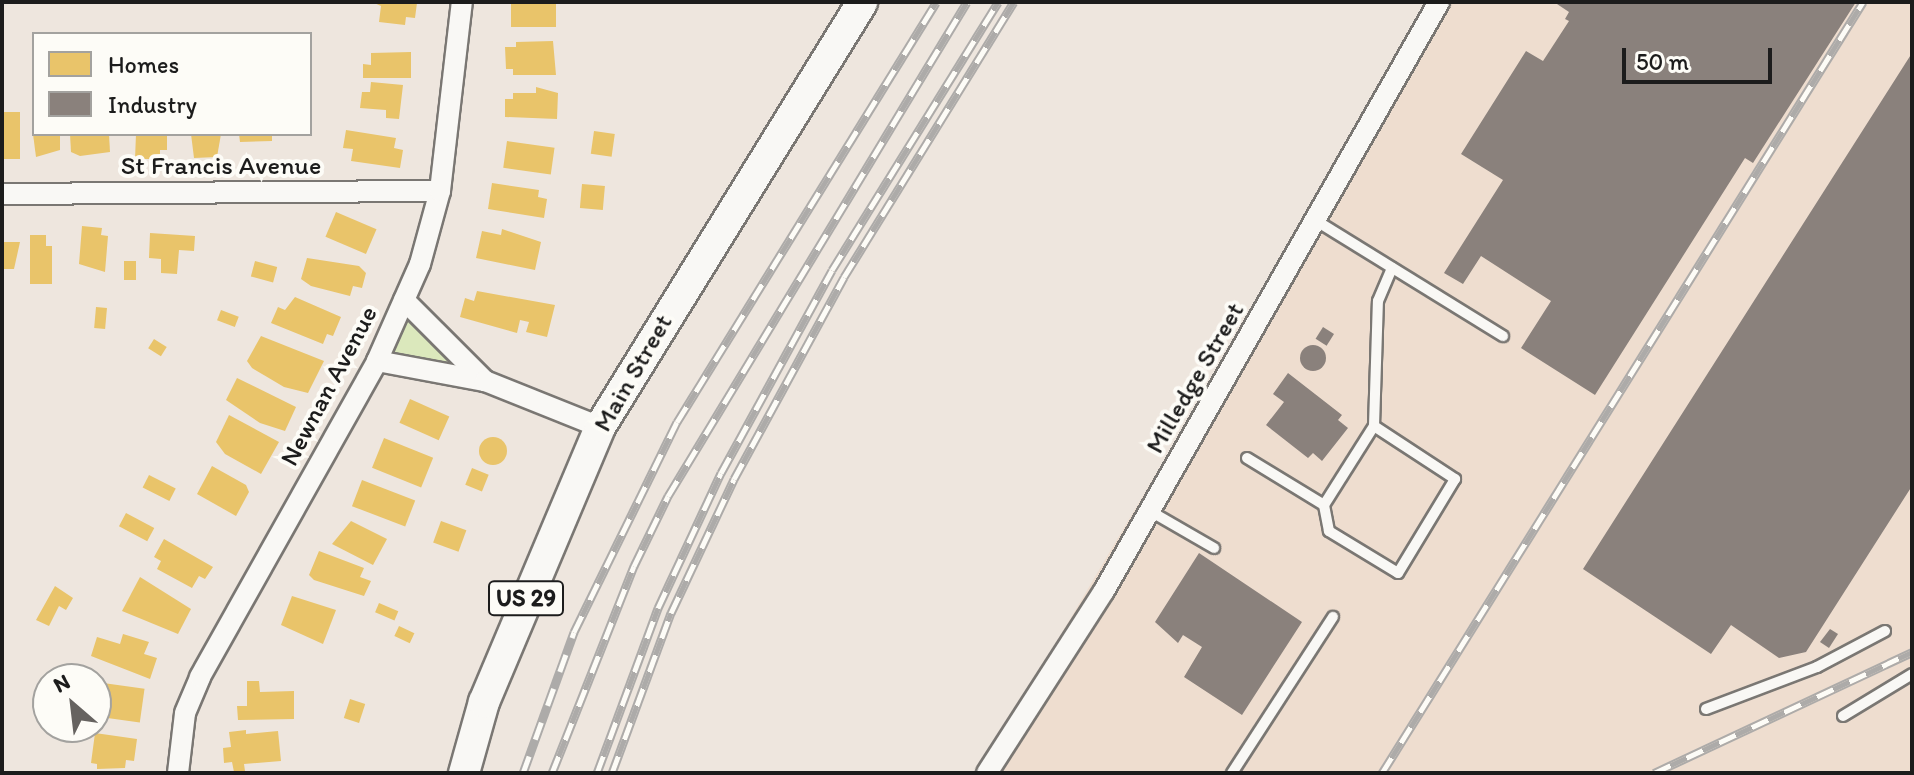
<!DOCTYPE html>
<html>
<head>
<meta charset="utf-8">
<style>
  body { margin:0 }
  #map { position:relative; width:1914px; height:775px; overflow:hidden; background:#eee6de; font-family:Itim,sans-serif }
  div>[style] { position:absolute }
  .built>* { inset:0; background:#eeddcf }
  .green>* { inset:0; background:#dbe8bc }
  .homes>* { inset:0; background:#e9c46a; transform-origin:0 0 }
  .round { border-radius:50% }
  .industry>* { inset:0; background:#8a817c; transform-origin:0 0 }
  .roads { filter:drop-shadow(2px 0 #7a7773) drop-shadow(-2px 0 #7a7773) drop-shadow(0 2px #7a7773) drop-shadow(0 -2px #7a7773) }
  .lane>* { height:10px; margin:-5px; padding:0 5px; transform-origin:5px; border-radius:5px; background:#f9f8f5 }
  .street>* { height:20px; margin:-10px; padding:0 10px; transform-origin:10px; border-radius:10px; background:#f9f8f5 }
  .primary>* { height:30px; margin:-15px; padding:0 15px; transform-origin:15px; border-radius:15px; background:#f9f8f5 }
  .rail>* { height:9px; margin-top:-4.5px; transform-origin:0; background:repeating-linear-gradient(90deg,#fdfcf7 0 18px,#adaba9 0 36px); box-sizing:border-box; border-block:2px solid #adaba9 }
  span { translate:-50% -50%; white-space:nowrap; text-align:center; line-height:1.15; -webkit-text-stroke:8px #fdfcf7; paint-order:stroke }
  .shield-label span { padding:2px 6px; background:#fdfcf7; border:2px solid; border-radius:6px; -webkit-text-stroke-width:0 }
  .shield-label { font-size:24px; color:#1c1c1c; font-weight:700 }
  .street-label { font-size:26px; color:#1c1c1c }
  .frame { position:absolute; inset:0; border:4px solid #1c1c1c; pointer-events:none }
  .legend { position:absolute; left:32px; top:32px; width:280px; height:104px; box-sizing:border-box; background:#fdfcf7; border:2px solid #a3a29f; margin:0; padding:10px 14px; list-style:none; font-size:24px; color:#1c1c1c }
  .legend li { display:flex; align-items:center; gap:16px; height:40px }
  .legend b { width:40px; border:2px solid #a3a29f }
  .north { position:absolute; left:32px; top:663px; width:80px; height:80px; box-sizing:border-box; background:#fdfcf7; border:2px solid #a3a29f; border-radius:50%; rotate:332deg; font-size:22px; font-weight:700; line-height:32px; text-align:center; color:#1c1c1c }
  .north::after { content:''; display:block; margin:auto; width:28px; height:36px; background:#666360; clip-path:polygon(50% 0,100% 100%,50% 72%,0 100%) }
  .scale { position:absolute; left:1622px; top:48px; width:150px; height:36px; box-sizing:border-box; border:4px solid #1c1c1c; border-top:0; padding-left:10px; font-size:24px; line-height:28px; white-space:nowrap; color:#1c1c1c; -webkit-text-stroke:6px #fdfcf7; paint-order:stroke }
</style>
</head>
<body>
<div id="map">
  <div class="built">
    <div style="clip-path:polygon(1435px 2px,1912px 2px,1912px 773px,979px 773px)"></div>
  </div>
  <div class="green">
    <div style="clip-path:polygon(401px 306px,476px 372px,380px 353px)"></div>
  </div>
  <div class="homes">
    <div style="clip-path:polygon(372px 2px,417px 3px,415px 18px,406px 17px,405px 25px,379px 22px,381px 6px)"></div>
    <div style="left:511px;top:2px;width:45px;height:25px"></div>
    <div style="clip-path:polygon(553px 41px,556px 75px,513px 75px,513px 69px,506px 69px,505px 47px,516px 47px,516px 42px)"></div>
    <div style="clip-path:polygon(411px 52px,411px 78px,363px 78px,363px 64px,371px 65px,371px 53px)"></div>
    <div style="clip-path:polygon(371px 82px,403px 85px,399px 119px,386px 118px,386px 110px,360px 108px,362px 92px,370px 92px)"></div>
    <div style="clip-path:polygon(536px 87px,558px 93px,557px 119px,505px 117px,505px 99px,513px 99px,513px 93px,536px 93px)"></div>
    <div style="left:2px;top:112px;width:18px;height:47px"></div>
    <div style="clip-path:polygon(346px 130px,396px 138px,394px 148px,403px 150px,400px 168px,351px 161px,353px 149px,343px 148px)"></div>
    <div style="left:594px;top:131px;width:21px;height:23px;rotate:8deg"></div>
    <div style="clip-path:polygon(33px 134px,60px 134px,60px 150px,36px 157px)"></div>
    <div style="clip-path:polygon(70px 134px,109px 134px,110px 152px,80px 156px,71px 152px)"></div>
    <div style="clip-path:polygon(136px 134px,167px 134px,167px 150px,160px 150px,160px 159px,135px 159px)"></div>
    <div style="clip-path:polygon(191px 134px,221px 134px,217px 157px,194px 158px)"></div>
    <div style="clip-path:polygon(239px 134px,272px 134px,272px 141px,240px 142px)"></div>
    <div style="left:507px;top:141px;width:48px;height:27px;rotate:8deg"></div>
    <div style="clip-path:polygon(492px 183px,539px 190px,538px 197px,547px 199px,544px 218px,488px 209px)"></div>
    <div style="left:582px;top:184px;width:23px;height:24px;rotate:5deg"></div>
    <div style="left:336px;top:212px;width:44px;height:27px;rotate:23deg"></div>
    <div style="clip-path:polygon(82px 226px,102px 228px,101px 235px,108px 236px,105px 272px,79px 264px)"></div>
    <div style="clip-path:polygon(502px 229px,541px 242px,535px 270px,476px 258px,482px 231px,501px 235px)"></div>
    <div style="clip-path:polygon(150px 233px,195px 236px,194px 251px,179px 250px,177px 274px,161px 273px,161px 259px,149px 258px)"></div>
    <div style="clip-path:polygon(30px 235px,46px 235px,46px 246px,52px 246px,52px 284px,30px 284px)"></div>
    <div style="clip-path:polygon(2px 242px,20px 242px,14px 269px,2px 269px)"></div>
    <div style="clip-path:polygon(307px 258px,359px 266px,366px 273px,362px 288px,353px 286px,350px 296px,311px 286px,301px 279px)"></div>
    <div style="left:124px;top:261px;width:12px;height:19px"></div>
    <div style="left:255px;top:261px;width:23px;height:16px;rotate:15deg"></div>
    <div style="clip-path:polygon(477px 291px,555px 305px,547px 337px,526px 332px,529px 322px,520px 320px,517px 333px,460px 317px,465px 298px,474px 301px)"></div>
    <div style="clip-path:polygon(295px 297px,341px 317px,333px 336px,327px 334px,323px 344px,271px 323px,278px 307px,285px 310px)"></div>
    <div style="left:96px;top:307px;width:11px;height:21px;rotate:5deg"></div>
    <div style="left:221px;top:310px;width:19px;height:11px;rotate:21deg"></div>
    <div style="clip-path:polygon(261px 336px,324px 361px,308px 393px,284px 387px,252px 368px,247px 361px)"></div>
    <div style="left:154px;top:339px;width:15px;height:11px;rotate:32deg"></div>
    <div style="clip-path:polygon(237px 378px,296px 407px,285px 431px,260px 423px,226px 400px)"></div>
    <div style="left:410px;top:399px;width:43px;height:26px;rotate:24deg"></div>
    <div style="clip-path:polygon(229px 415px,279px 442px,261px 474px,225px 454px,216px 442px)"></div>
    <div class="round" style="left:479px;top:437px;width:28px;height:28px"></div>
    <div style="left:384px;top:438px;width:53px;height:32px;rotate:22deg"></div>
    <div style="clip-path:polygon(212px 466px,246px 485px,249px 492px,236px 516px,197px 494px)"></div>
    <div style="left:472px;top:468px;width:18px;height:18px;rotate:22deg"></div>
    <div style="left:149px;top:475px;width:30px;height:14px;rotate:27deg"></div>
    <div style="left:362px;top:480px;width:57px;height:28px;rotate:21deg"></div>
    <div style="left:126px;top:513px;width:32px;height:15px;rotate:28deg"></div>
    <div style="clip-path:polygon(351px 521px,387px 539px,373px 565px,332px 544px)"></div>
    <div style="left:441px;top:521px;width:27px;height:23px;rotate:20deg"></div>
    <div style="clip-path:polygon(164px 539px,213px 567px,205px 579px,199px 576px,192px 588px,157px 569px,161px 561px,154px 557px)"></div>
    <div style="clip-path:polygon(319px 551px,364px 568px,360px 577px,371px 581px,364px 596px,314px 580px,309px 575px)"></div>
    <div style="clip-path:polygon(140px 577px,191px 609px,178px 634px,122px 611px)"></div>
    <div style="clip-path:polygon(55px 586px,73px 598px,66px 610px,59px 606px,49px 626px,36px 620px)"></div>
    <div style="clip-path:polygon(292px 596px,336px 610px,323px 644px,281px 625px)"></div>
    <div style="left:379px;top:603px;width:21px;height:10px;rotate:23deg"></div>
    <div style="left:399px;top:626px;width:17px;height:11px;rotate:25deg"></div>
    <div style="clip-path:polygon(123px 634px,149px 642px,144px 654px,157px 658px,150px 679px,91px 656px,97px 637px,120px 644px)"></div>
    <div style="clip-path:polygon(247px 681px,259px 681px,260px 692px,294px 691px,294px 719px,238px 720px,237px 706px,247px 706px)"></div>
    <div style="left:96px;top:682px;width:49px;height:34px;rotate:8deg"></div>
    <div style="left:350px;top:699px;width:16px;height:20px;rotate:18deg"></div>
    <div style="clip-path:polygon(246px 730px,246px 734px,278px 731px,281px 761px,244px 764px,245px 771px,234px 772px,232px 762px,224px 763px,223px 748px,231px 747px,229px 732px)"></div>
    <div style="clip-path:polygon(95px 733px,137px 739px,134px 761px,126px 760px,125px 768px,97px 769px,97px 764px,91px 763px)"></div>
  </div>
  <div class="industry">
    <div style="clip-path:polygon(1554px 2px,1856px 2px,1753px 163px,1745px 158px,1595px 395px,1521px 348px,1551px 301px,1481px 256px,1463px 284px,1444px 273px,1503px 180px,1461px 154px,1526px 51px,1543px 61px,1569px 21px,1565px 19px,1569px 12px)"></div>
    <div style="clip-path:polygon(1912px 53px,1912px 486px,1806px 652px,1779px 658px,1731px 625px,1711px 654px,1583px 569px)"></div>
    <div style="left:1323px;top:327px;width:13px;height:14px;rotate:32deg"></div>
    <div class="round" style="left:1300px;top:345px;width:26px;height:26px"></div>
    <div style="clip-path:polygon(1288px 373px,1342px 415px,1338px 420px,1348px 428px,1322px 461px,1313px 453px,1308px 458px,1266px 425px,1284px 402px,1273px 394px)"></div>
    <div style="clip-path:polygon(1199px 553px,1302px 622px,1242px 715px,1184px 677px,1202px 647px,1183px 635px,1178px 643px,1155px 622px)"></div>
    <div style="clip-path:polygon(1830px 629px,1838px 634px,1829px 648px,1820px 642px)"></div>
  </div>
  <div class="roads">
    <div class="lane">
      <div style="left:1315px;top:220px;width:221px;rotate:31.7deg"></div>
      <div style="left:1374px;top:426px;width:97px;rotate:33.2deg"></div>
      <div style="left:1455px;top:479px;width:110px;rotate:121.2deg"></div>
      <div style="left:1398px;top:573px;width:81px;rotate:-148.7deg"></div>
      <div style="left:1329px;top:531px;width:26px;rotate:-101deg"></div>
      <div style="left:1324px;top:505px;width:93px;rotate:-57.7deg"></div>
      <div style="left:1374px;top:426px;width:125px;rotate:-88.2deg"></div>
      <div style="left:1378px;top:301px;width:36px;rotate:-67deg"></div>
      <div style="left:1247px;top:458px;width:90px;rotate:31.4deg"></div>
      <div style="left:1150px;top:511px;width:74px;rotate:30deg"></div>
      <div style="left:1706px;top:709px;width:119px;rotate:-20.7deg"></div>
      <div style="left:1817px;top:667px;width:77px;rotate:-27.9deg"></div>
      <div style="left:1843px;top:716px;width:81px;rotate:-31.3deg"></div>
      <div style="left:1232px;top:773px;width:186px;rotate:-57.1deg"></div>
    </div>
    <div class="street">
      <div style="left:2px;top:194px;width:438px;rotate:-0.4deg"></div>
      <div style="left:404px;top:300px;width:115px;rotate:45deg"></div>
      <div style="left:377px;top:361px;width:110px;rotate:10.5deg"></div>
      <div style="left:485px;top:381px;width:124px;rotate:21.8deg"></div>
      <div style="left:178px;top:773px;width:60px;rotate:-83.3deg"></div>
      <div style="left:185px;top:713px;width:39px;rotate:-67deg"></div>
      <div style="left:200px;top:677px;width:362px;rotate:-60.7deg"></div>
      <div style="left:377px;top:361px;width:106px;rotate:-66.1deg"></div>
      <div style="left:420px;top:264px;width:76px;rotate:-74.7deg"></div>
      <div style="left:440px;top:191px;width:190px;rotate:-83.4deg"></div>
      <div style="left:987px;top:773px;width:216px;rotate:-57.3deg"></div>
      <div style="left:1104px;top:591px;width:678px;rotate:-60.37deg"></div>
    </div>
    <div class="primary">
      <div style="left:464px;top:773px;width:74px;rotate:-74.3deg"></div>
      <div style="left:484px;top:702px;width:298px;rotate:-67.1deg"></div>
      <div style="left:600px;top:427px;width:499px;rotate:-58.3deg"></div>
    </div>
  </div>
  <div class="rail">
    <div style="left:523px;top:773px;width:150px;rotate:-70.1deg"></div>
    <div style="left:574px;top:632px;width:234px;rotate:-63.9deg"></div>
    <div style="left:677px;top:422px;width:493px;rotate:-58.3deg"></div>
    <div style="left:552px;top:773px;width:223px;rotate:-68.4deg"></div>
    <div style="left:634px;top:566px;width:78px;rotate:-64.1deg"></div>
    <div style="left:668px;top:496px;width:577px;rotate:-58.82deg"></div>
    <div style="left:597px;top:773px;width:176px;rotate:-69.7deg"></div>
    <div style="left:658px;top:608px;width:149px;rotate:-65deg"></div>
    <div style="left:721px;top:473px;width:231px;rotate:-61.3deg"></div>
    <div style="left:832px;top:270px;width:315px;rotate:-58.2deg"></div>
    <div style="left:612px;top:773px;width:171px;rotate:-69.8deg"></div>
    <div style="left:671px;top:613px;width:148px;rotate:-64.8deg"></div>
    <div style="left:734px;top:479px;width:230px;rotate:-61.4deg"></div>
    <div style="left:844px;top:277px;width:323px;rotate:-58.3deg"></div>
    <div style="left:1382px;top:773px;width:909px;rotate:-58.04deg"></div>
    <div style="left:1654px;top:773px;width:285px;rotate:-25.1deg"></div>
  </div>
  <div class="shield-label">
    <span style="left:526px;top:598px">US 29</span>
  </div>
  <div class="street-label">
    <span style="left:221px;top:166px">St Francis Avenue</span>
    <span style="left:633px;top:373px;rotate:-60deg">Main Street</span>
    <span style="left:1195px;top:378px;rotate:-60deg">Milledge Street</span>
    <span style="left:329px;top:386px;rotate:-62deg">Newnan Avenue</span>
  </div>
  <div class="frame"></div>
  <ul class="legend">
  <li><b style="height:22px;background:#e9c46a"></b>Homes</li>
  <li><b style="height:22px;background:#8a817c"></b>Industry</li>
  </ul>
  <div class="north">N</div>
  <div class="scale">50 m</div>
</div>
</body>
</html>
